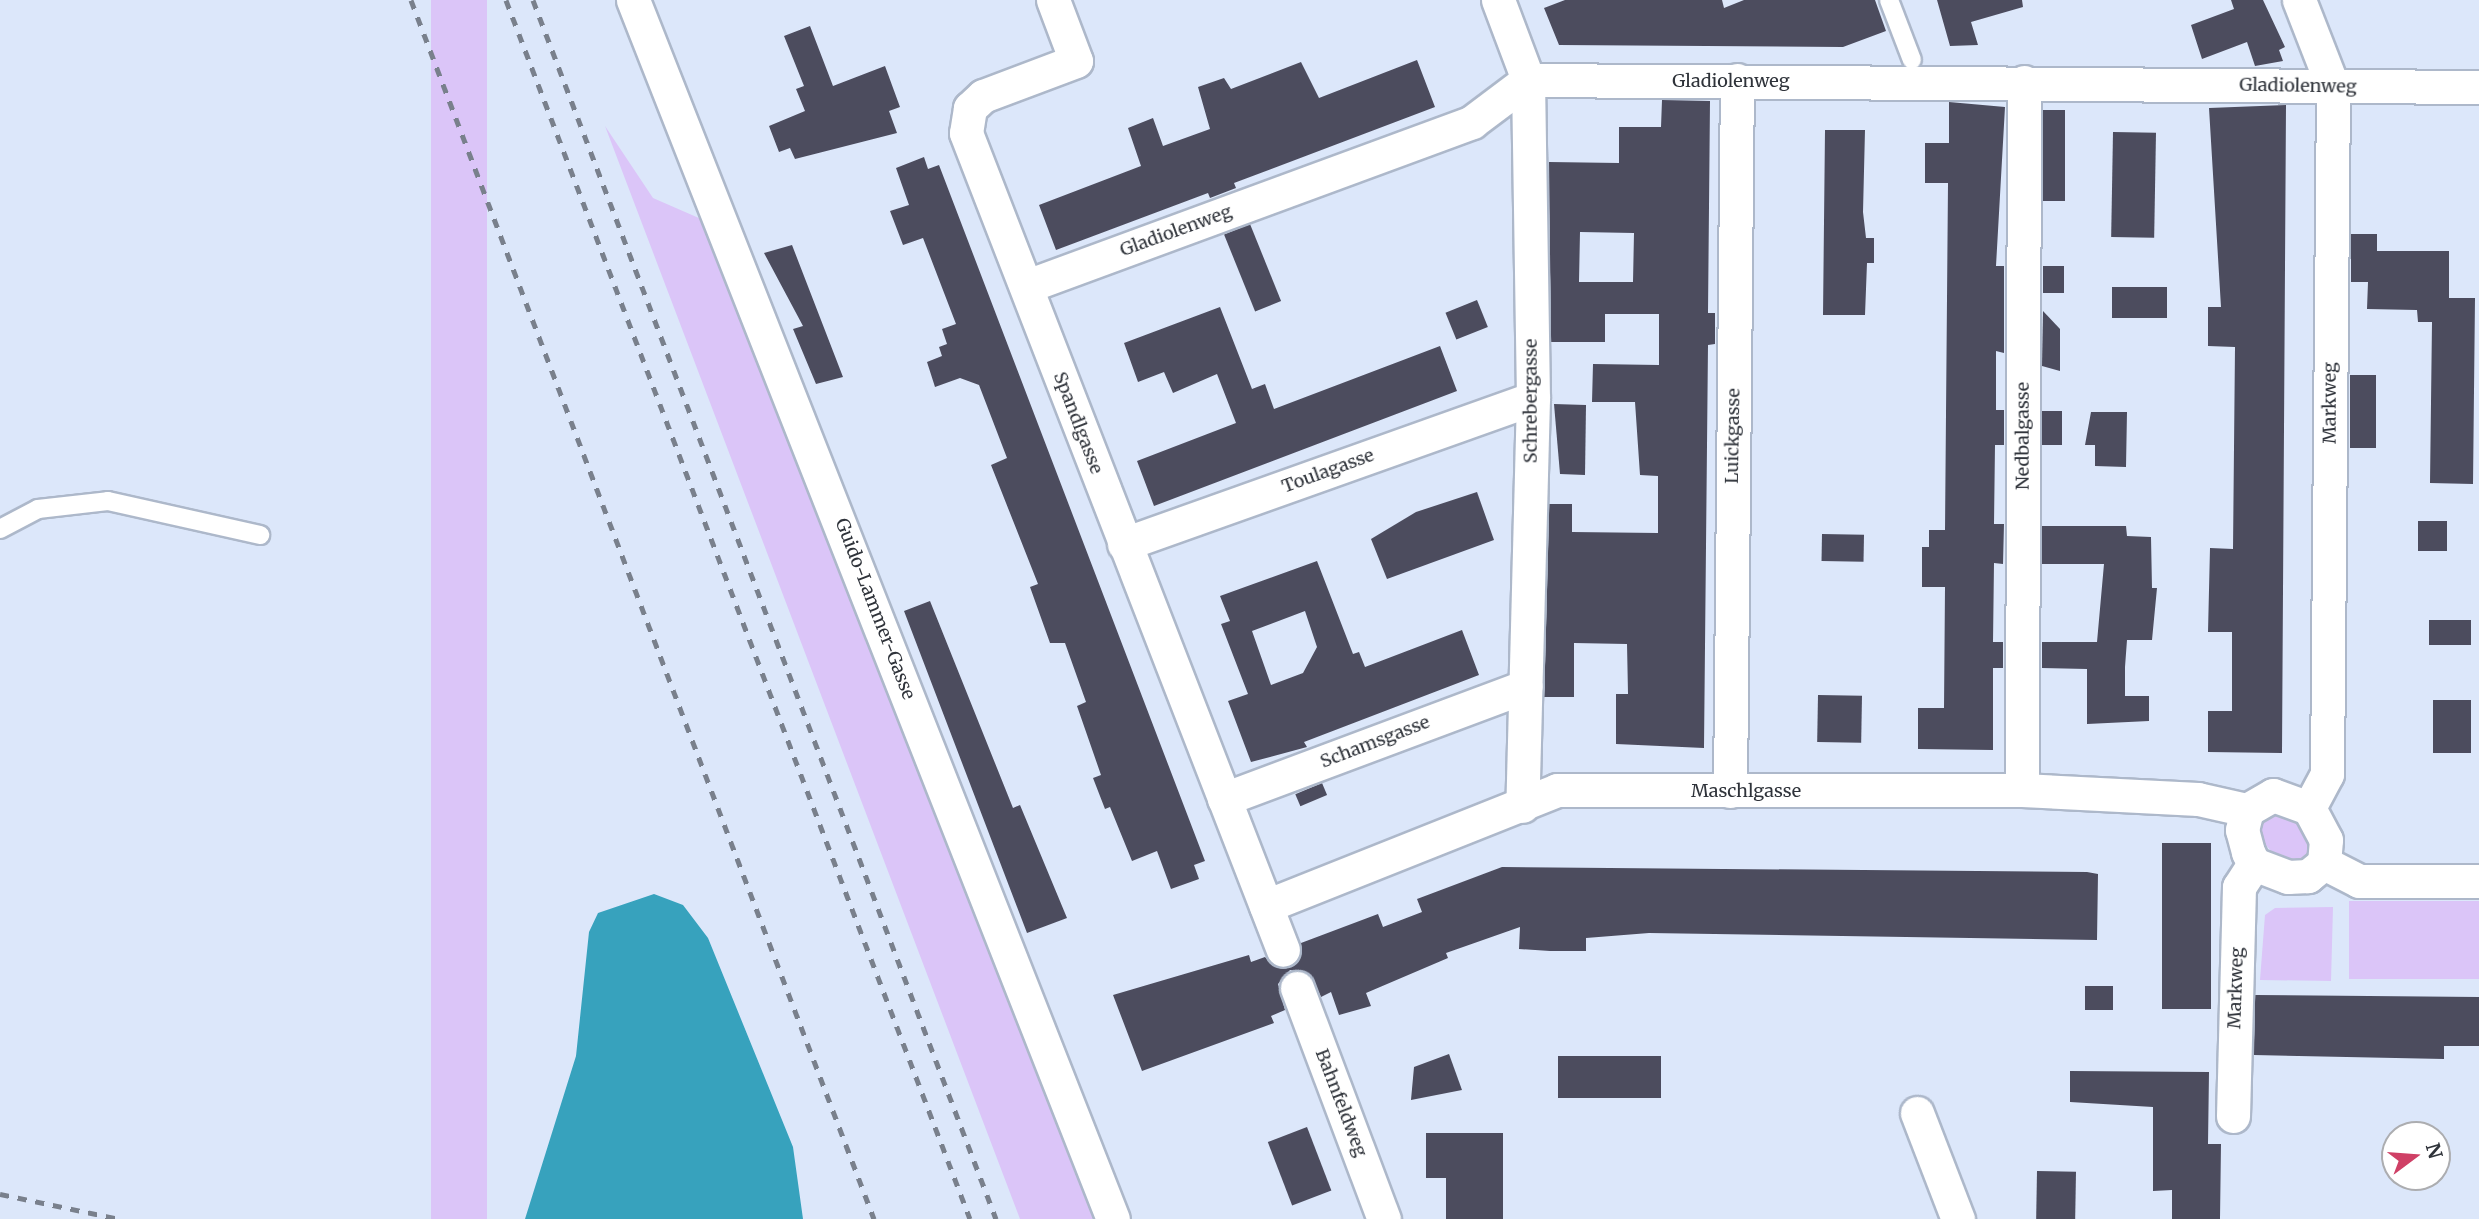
<!DOCTYPE html>
<html>
<head>
<meta charset="utf-8">
<style>
  body { margin:0 }
  #map { position:relative; width:2479px; height:1219px; overflow:hidden; background:#dce7fa; font-family:Merriweather,serif }
  div>[style] { position:absolute }
  .green>* { inset:0; background:#dbc5f8; transform-origin:0 0 }
  .water>* { inset:0; background:#37a2bd }
  .building>* { inset:0; background:#4c4c5e; transform-origin:0 0 }
  .roads { filter:drop-shadow(2px 0 #adb8ca) drop-shadow(-2px 0 #adb8ca) drop-shadow(0 2px #adb8ca) drop-shadow(0 -2px #adb8ca) }
  .lane>* { height:18px; margin:-9px; padding:0 9px; transform-origin:9px; border-radius:9px; background:#fff }
  .street>* { height:33px; margin:-16.5px; padding:0 16.5px; transform-origin:16.5px; border-radius:16.5px; background:#fff }
  .rail>* { height:5px; margin-top:-2.5px; transform-origin:0; background:repeating-linear-gradient(90deg,#79808c 0 9px,transparent 0 18px) }
  span { translate:-50% -50%; white-space:nowrap; text-align:center; line-height:1.15; -webkit-text-stroke:7px #fff; paint-order:stroke }
  .street-label { font-size:18px; color:#2f333a }
  .north { position:absolute; left:2381px; top:1121px; width:70px; height:70px; box-sizing:border-box; background:#fff; border:2px solid #acadb0; border-radius:50%; rotate:74deg; font-size:19px; font-weight:700; line-height:28px; text-align:center; color:#2f333a }
  .north::after { content:''; display:block; margin:auto; width:24px; height:32px; background:#cf4066; clip-path:polygon(50% 0,100% 100%,50% 72%,0 100%) }
</style>
</head>
<body>
<div id="map">
  <div class="green">
    <div style="left:431px;top:0;width:56px;height:1304px"></div>
    <div style="clip-path:polygon(605px 126px,653px 198px,708px 222px,1094px 1219px,1020px 1219px)"></div>
    <div style="clip-path:polygon(2267px 815px,2284px 815px,2301px 827px,2311px 854px,2299px 864px,2277px 858px,2265px 844px,2260px 828px)"></div>
    <div style="left:2349px;top:901px;width:130px;height:78px"></div>
    <div style="clip-path:polygon(2333px 907px,2331px 981px,2260px 980px,2265px 915px,2275px 908px)"></div>
  </div>
  <div class="water">
    <div style="clip-path:polygon(654px 894px,683px 905px,708px 938px,793px 1147px,803px 1219px,525px 1219px,576px 1056px,589px 932px,598px 913px)"></div>
  </div>
  <div class="building">
    <div style="clip-path:polygon(1565px 0,1722px 0,1724px 8px,1744px 0,1875px 0,1886px 31px,1843px 47px,1559px 45px,1544px 8px)"></div>
    <div style="clip-path:polygon(1937px 0,2022px 0,2023px 7px,1971px 22px,1978px 45px,1950px 46px)"></div>
    <div style="clip-path:polygon(2231px 0,2263px 0,2285px 47px,2279px 50px,2283px 61px,2255px 66px,2247px 42px,2202px 59px,2191px 25px,2234px 9px)"></div>
    <div style="clip-path:polygon(810px 26px,833px 86px,885px 66px,900px 107px,889px 111px,897px 133px,795px 159px,790px 148px,779px 152px,769px 126px,805px 111px,796px 89px,804px 86px,784px 36px)"></div>
    <div style="clip-path:polygon(1417px 60px,1435px 107px,1234px 183px,1236px 188px,1210px 198px,1208px 193px,1056px 250px,1039px 205px,1141px 166px,1128px 128px,1153px 118px,1163px 146px,1210px 129px,1198px 87px,1224px 78px,1231px 89px,1301px 62px,1319px 98px)"></div>
    <div style="clip-path:polygon(evenodd,1662px 100px,1710px 101px,1708px 313px,1715px 313px,1715px 344px,1708px 345px,1704px 748px,1616px 744px,1616px 694px,1628px 694px,1627px 644px,1574px 643px,1574px 697px,1544px 697px,1549px 504px,1572px 504px,1572px 532px,1658px 533px,1658px 476px,1640px 475px,1635px 402px,1592px 402px,1593px 364px,1659px 365px,1659px 314px,1605px 314px,1605px 342px,1551px 342px,1549px 162px,1619px 163px,1619px 127px,1661px 127px,1662px 100px,1580px 232px,1634px 233px,1633px 282px,1579px 282px,1580px 232px)"></div>
    <div style="clip-path:polygon(1949px 102px,2005px 107px,1996px 266px,2004px 266px,2004px 353px,1996px 351px,1996px 410px,2004px 410px,2004px 445px,1995px 445px,1994px 524px,2004px 524px,2003px 564px,1994px 563px,1993px 642px,2003px 642px,2003px 668px,1993px 668px,1993px 750px,1918px 749px,1918px 708px,1944px 708px,1945px 587px,1922px 587px,1922px 547px,1929px 547px,1929px 530px,1945px 530px,1948px 183px,1925px 183px,1925px 143px,1949px 143px)"></div>
    <div style="clip-path:polygon(2286px 105px,2282px 753px,2208px 752px,2208px 711px,2232px 711px,2232px 632px,2208px 632px,2210px 548px,2233px 549px,2235px 347px,2208px 346px,2208px 307px,2221px 307px,2209px 108px)"></div>
    <div style="left:2043px;top:110px;width:22px;height:91px"></div>
    <div style="clip-path:polygon(1825px 130px,1865px 130px,1863px 212px,1866px 238px,1874px 238px,1874px 263px,1867px 263px,1865px 315px,1823px 315px)"></div>
    <div style="left:2113px;top:132px;width:43px;height:105px;rotate:1deg"></div>
    <div style="clip-path:polygon(924px 157px,928px 169px,939px 165px,1205px 861px,1194px 865px,1199px 879px,1171px 889px,1157px 851px,1132px 861px,1110px 807px,1105px 809px,1093px 778px,1101px 775px,1077px 706px,1086px 702px,1065px 643px,1050px 643px,1030px 587px,1038px 584px,991px 465px,1007px 458px,979px 385px,960px 378px,935px 387px,927px 362px,942px 356px,939px 347px,947px 344px,942px 329px,956px 324px,923px 238px,903px 245px,890px 211px,909px 205px,896px 168px)"></div>
    <div style="left:1250px;top:224px;width:83px;height:28px;rotate:68deg"></div>
    <div style="clip-path:polygon(2351px 234px,2377px 234px,2377px 251px,2449px 251px,2449px 298px,2475px 298px,2473px 484px,2430px 483px,2432px 322px,2418px 322px,2417px 310px,2367px 309px,2368px 282px,2351px 282px)"></div>
    <div style="clip-path:polygon(792px 245px,843px 377px,816px 384px,793px 329px,803px 326px,764px 253px)"></div>
    <div style="left:2043px;top:266px;width:21px;height:27px"></div>
    <div style="left:2112px;top:287px;width:55px;height:31px"></div>
    <div style="left:1477px;top:300px;width:29px;height:34px;rotate:68deg"></div>
    <div style="clip-path:polygon(1220px 307px,1252px 389px,1265px 384px,1274px 409px,1440px 346px,1457px 391px,1154px 506px,1137px 461px,1236px 423px,1217px 374px,1173px 393px,1164px 372px,1138px 382px,1124px 343px)"></div>
    <div style="clip-path:polygon(2043px 311px,2060px 329px,2060px 371px,2042px 366px)"></div>
    <div style="left:2350px;top:375px;width:26px;height:73px"></div>
    <div style="clip-path:polygon(1554px 404px,1586px 405px,1585px 475px,1560px 474px)"></div>
    <div style="left:2042px;top:411px;width:20px;height:34px"></div>
    <div style="clip-path:polygon(2091px 412px,2127px 412px,2126px 467px,2095px 466px,2095px 445px,2085px 445px)"></div>
    <div style="clip-path:polygon(1477px 492px,1494px 540px,1387px 579px,1371px 539px,1416px 512px)"></div>
    <div style="left:2418px;top:521px;width:29px;height:30px"></div>
    <div style="clip-path:polygon(2042px 526px,2126px 526px,2127px 536px,2151px 537px,2152px 588px,2157px 588px,2152px 640px,2127px 640px,2125px 667px,2125px 696px,2149px 696px,2149px 721px,2087px 724px,2087px 669px,2042px 668px,2042px 642px,2097px 642px,2104px 564px,2042px 564px)"></div>
    <div style="left:1822px;top:534px;width:42px;height:27px;rotate:1deg"></div>
    <div style="clip-path:polygon(evenodd,1317px 561px,1353px 654px,1359px 652px,1365px 667px,1462px 630px,1479px 675px,1304px 742px,1307px 747px,1251px 762px,1228px 701px,1248px 694px,1221px 624px,1230px 621px,1220px 596px,1317px 561px,1305px 611px,1317px 647px,1303px 673px,1271px 685px,1252px 631px,1305px 611px)"></div>
    <div style="clip-path:polygon(930px 601px,1013px 808px,1020px 805px,1067px 918px,1027px 933px,904px 611px)"></div>
    <div style="left:2429px;top:620px;width:42px;height:25px"></div>
    <div style="left:1818px;top:695px;width:44px;height:47px;rotate:1deg"></div>
    <div style="left:2433px;top:700px;width:38px;height:53px"></div>
    <div style="left:1322px;top:783px;width:13px;height:29px;rotate:67deg"></div>
    <div style="left:2162px;top:843px;width:49px;height:166px"></div>
    <div style="clip-path:polygon(1502px 867px,2087px 872px,2098px 874px,2097px 940px,1649px 933px,1586px 938px,1586px 951px,1550px 951px,1519px 949px,1520px 927px,1446px 953px,1448px 958px,1366px 993px,1371px 1006px,1339px 1015px,1331px 992px,1321px 997px,1310px 974px,1290px 970px,1278px 984px,1285px 1010px,1271px 1016px,1274px 1023px,1142px 1071px,1113px 995px,1249px 955px,1251px 962px,1265px 957px,1272px 965px,1289px 968px,1298px 961px,1301px 943px,1378px 914px,1383px 927px,1422px 912px,1417px 899px)"></div>
    <div style="left:2085px;top:986px;width:28px;height:24px"></div>
    <div style="clip-path:polygon(2255px 995px,2479px 997px,2479px 1046px,2444px 1046px,2444px 1059px,2254px 1055px)"></div>
    <div style="clip-path:polygon(1449px 1054px,1462px 1090px,1411px 1100px,1414px 1067px)"></div>
    <div style="left:1558px;top:1056px;width:103px;height:42px"></div>
    <div style="clip-path:polygon(2070px 1071px,2209px 1072px,2208px 1144px,2221px 1144px,2220px 1219px,2172px 1219px,2172px 1190px,2153px 1191px,2153px 1107px,2070px 1102px)"></div>
    <div style="left:1307px;top:1127px;width:68px;height:42px;rotate:69deg"></div>
    <div style="clip-path:polygon(1426px 1133px,1503px 1133px,1503px 1219px,1446px 1219px,1446px 1178px,1426px 1178px)"></div>
    <div style="left:2037px;top:1171px;width:39px;height:48px;rotate:1deg"></div>
  </div>
  <div class="roads">
    <div class="lane">
      <div style="left:1889px;top:0;width:64px;rotate:69deg"></div>
      <div style="left:0;top:529px;width:43px;rotate:-27.8deg"></div>
      <div style="left:38px;top:509px;width:70px;rotate:-6.5deg"></div>
      <div style="left:108px;top:501px;width:156px;rotate:12.6deg"></div>
    </div>
    <div class="street">
      <div style="left:633px;top:0;width:1310px;rotate:68.51deg"></div>
      <div style="left:1053px;top:0;width:65px;rotate:69.3deg"></div>
      <div style="left:1076px;top:61px;width:99px;rotate:159.4deg"></div>
      <div style="left:983px;top:96px;width:18px;rotate:137deg"></div>
      <div style="left:970px;top:108px;width:25px;rotate:99deg"></div>
      <div style="left:966px;top:133px;width:876px;rotate:68.79deg"></div>
      <div style="left:1498px;top:0;width:85px;rotate:69.4deg"></div>
      <div style="left:1528px;top:80px;width:318px;rotate:89.1deg"></div>
      <div style="left:1533px;top:398px;width:408px;rotate:91.5deg"></div>
      <div style="left:2299px;top:0;width:93px;rotate:68.7deg"></div>
      <div style="left:2333px;top:87px;width:687px;rotate:90.5deg"></div>
      <div style="left:2327px;top:774px;width:38px;rotate:118deg"></div>
      <div style="left:1027px;top:286px;width:474px;rotate:-20.2deg"></div>
      <div style="left:1472px;top:122px;width:70px;rotate:-36.9deg"></div>
      <div style="left:1528px;top:80px;width:951px;rotate:0.42deg"></div>
      <div style="left:1124px;top:544px;width:434px;rotate:-19.6deg"></div>
      <div style="left:2022px;top:790px;width:708px;rotate:-89.84deg"></div>
      <div style="left:1730px;top:791px;width:711px;rotate:-89.44deg"></div>
      <div style="left:2273px;top:795px;width:38px;rotate:20deg"></div>
      <div style="left:2309px;top:808px;width:36px;rotate:62deg"></div>
      <div style="left:2326px;top:840px;width:23px;rotate:95deg"></div>
      <div style="left:2324px;top:863px;width:21px;rotate:141deg"></div>
      <div style="left:2308px;top:876px;width:20px;rotate:177deg"></div>
      <div style="left:2288px;top:877px;width:36px;rotate:-159deg"></div>
      <div style="left:2254px;top:864px;width:13px;rotate:-117deg"></div>
      <div style="left:2248px;top:852px;width:23px;rotate:-105deg"></div>
      <div style="left:2242px;top:830px;width:21px;rotate:-76deg"></div>
      <div style="left:2247px;top:810px;width:30px;rotate:-30deg"></div>
      <div style="left:1224px;top:799px;width:322px;rotate:-20.5deg"></div>
      <div style="left:2324px;top:863px;width:39px;rotate:27deg"></div>
      <div style="left:2359px;top:881px;width:120px"></div>
      <div style="left:1266px;top:906px;width:313px;rotate:-21.7deg"></div>
      <div style="left:1557px;top:790px;width:465px"></div>
      <div style="left:2022px;top:790px;width:176px;rotate:2.9deg"></div>
      <div style="left:2198px;top:799px;width:50px;rotate:12.7deg"></div>
      <div style="left:1297px;top:988px;width:247px;rotate:69.4deg"></div>
      <div style="left:1917px;top:1113px;width:114px;rotate:68.9deg"></div>
      <div style="left:2233px;top:1116px;width:229px;rotate:-88.5deg"></div>
      <div style="left:2239px;top:887px;width:27px;rotate:-57deg"></div>
    </div>
  </div>
  <div class="rail">
    <div style="left:411px;top:0;width:1304px;rotate:69.2deg"></div>
    <div style="left:506px;top:0;width:1304px;rotate:69.16deg"></div>
    <div style="left:533px;top:0;width:1304px;rotate:69.2deg"></div>
    <div style="left:0;top:1194px;width:123px;rotate:11.8deg"></div>
  </div>
  <div class="street-label">
    <span style="left:1731px;top:81px">Gladiolenweg</span>
    <span style="left:2298px;top:86px;rotate:1deg">Gladiolenweg</span>
    <span style="left:1176px;top:231px;rotate:-20deg">Gladiolenweg</span>
    <span style="left:1531px;top:401px;rotate:-90deg">Schrebergasse</span>
    <span style="left:2330px;top:403px;rotate:-90deg">Markweg</span>
    <span style="left:1078px;top:423px;rotate:69deg">Spandlgasse</span>
    <span style="left:1733px;top:436px;rotate:-89deg">Luickgasse</span>
    <span style="left:2023px;top:436px;rotate:-90deg">Nedbalgasse</span>
    <span style="left:1328px;top:471px;rotate:-20deg">Toulagasse</span>
    <span style="left:875px;top:609px;rotate:69deg">Guido-Lammer-Gasse</span>
    <span style="left:1375px;top:742px;rotate:-21deg">Schamsgasse</span>
    <span style="left:1746px;top:791px">Maschlgasse</span>
    <span style="left:2236px;top:988px;rotate:-88deg">Markweg</span>
    <span style="left:1341px;top:1103px;rotate:69deg">Bahnfeldweg</span>
  </div>
  <div class="north">N</div>
</div>
</body>
</html>
